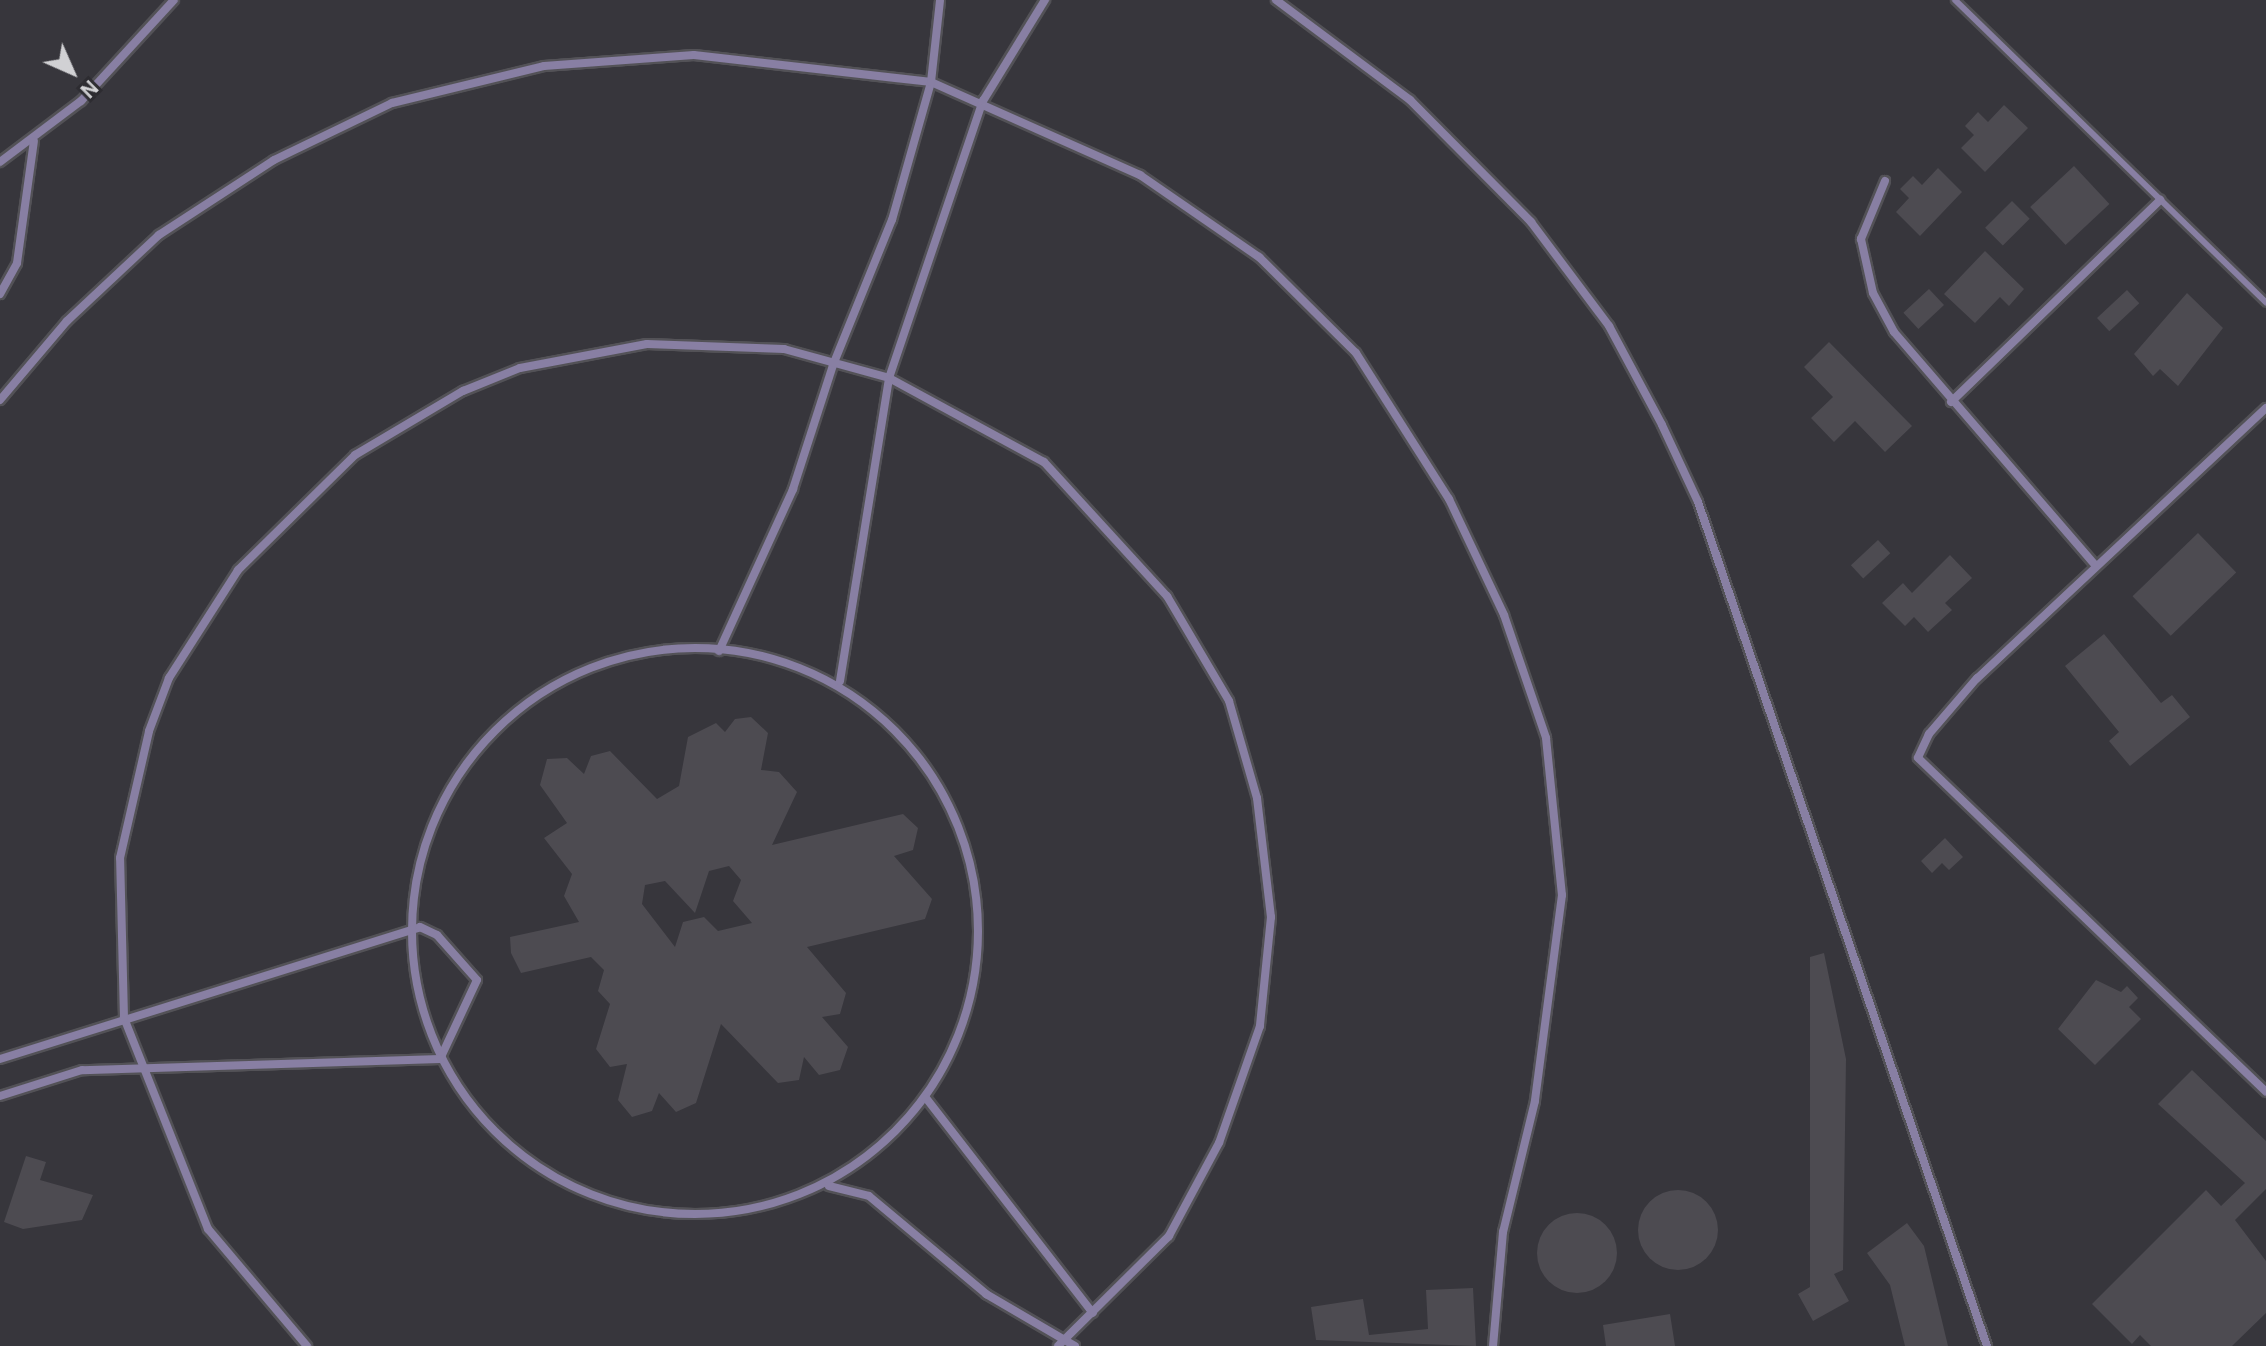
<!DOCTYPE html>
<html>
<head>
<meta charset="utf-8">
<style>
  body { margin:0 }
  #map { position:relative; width:2266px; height:1346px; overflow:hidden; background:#37363c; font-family:"Alegreya Sans",sans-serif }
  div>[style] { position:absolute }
  .building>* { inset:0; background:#4d4b51; transform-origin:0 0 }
  .round { border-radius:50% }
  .roads { filter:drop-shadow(2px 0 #535257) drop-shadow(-2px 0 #535257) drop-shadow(0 2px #535257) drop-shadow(0 -2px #535257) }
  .service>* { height:6px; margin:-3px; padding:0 3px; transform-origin:3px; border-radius:3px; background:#887fa3 }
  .minor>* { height:8px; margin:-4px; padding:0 4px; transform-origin:4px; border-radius:4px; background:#887fa3 }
  .minor>.ring { margin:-4px; padding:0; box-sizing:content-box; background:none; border:8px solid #887fa3; border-radius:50% }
  span { translate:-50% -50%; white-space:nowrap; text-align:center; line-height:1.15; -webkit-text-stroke:7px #2d2c31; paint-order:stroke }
  .north { position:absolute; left:32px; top:32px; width:80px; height:80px; -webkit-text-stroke:6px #2d2c31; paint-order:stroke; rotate:135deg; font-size:22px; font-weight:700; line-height:32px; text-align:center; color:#d1d1d4 }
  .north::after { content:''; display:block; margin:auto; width:28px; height:36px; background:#d1d1d4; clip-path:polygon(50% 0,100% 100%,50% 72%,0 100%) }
</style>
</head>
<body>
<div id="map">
  <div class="building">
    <div style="clip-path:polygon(2004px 105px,2028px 128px,1985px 172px,1961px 148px,1974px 135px,1965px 126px,1978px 112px,1988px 122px)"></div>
    <div style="left:2074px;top:166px;width:52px;height:60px;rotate:47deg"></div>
    <div style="clip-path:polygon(1938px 168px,1962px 192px,1920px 236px,1896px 212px,1909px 198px,1900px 189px,1913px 176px,1922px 185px)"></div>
    <div style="left:2012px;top:201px;width:25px;height:38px;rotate:45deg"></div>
    <div style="clip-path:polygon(1985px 251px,2024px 289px,2009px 306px,2000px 297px,1975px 323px,1944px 294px)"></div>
    <div style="left:1929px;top:289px;width:22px;height:35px;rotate:47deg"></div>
    <div style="left:2127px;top:290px;width:18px;height:41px;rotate:47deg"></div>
    <div style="clip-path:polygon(2187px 293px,2223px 328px,2178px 386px,2160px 369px,2153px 376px,2134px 354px)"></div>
    <div style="clip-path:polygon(1829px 342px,1912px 426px,1885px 452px,1855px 421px,1834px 442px,1811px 418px,1833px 397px,1804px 367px)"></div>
    <div style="left:2198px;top:533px;width:55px;height:91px;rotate:46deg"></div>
    <div style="left:1878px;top:540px;width:18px;height:37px;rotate:47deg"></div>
    <div style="clip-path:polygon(1950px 555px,1972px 578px,1945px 603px,1952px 610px,1928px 632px,1914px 617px,1905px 626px,1882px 603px,1903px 583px,1912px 593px)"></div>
    <div style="clip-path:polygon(2104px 634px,2161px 703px,2172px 695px,2190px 717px,2130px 766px,2109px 741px,2119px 732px,2065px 666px)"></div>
    <div style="clip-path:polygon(evenodd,751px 717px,768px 733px,761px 770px,779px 772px,797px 792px,772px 845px,903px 814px,918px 828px,913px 850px,894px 856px,932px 899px,925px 919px,807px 947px,846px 993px,840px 1014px,822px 1017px,848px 1047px,840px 1070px,819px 1075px,804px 1057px,799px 1080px,778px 1083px,721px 1024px,696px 1103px,676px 1112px,659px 1093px,652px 1111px,632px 1117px,618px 1100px,627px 1064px,610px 1067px,596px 1049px,610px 1004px,598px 991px,604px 970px,591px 957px,521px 973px,511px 953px,510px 937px,579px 922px,564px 896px,572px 874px,544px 838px,567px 823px,540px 785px,547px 759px,567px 758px,584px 774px,591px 756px,610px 751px,657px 799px,679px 786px,688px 737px,716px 723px,725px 732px,735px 719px,751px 717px,729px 866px,741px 880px,733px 901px,752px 923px,718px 931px,704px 917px,683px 922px,675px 947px,642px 904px,645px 885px,665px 881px,695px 913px,709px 871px,729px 866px)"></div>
    <div style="clip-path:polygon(1945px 838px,1963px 857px,1949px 870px,1942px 863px,1932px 873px,1921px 861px)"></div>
    <div style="clip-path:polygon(1824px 953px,1846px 1059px,1843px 1270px,1834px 1274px,1849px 1301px,1813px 1321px,1798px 1294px,1810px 1287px,1810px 957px)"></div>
    <div style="clip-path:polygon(2096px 980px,2121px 992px,2127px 986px,2138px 998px,2129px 1007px,2141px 1019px,2095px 1065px,2058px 1029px)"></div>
    <div style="clip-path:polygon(2192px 1070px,2266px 1141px,2266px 1189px,2235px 1220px,2266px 1261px,2266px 1313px,2232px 1346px,2151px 1346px,2140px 1335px,2132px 1344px,2092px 1304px,2206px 1190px,2221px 1206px,2245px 1183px,2158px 1104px)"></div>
    <div style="clip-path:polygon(26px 1156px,46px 1162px,40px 1180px,93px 1195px,82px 1220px,23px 1229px,4px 1222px)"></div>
    <div class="round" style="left:1638px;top:1190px;width:80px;height:80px"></div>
    <div class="round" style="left:1537px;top:1213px;width:80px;height:80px"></div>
    <div style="clip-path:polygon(1907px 1223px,1924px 1246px,1948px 1346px,1905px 1346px,1890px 1285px,1867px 1253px)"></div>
    <div style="clip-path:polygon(1473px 1288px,1476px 1346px,1316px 1340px,1311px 1307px,1363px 1299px,1369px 1335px,1428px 1329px,1426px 1290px)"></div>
    <div style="clip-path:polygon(1670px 1314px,1675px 1346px,1606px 1346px,1603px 1325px)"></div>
  </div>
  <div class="roads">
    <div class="service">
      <div style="left:1955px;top:0;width:434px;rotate:44.2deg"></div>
    </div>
    <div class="minor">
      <div style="left:1276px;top:0;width:167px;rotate:36.7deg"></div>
      <div style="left:1410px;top:100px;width:172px;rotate:45.2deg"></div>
      <div style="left:1531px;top:222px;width:130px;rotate:53.1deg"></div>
      <div style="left:1609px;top:326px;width:112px;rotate:61.8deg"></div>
      <div style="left:1662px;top:425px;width:85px;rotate:64.9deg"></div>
      <div style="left:1698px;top:502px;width:892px;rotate:71.1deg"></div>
      <div style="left:0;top:162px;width:101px;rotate:-37deg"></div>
      <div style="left:81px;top:101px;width:137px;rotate:-47.4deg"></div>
      <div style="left:1885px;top:181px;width:63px;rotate:112.5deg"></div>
      <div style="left:1861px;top:239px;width:55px;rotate:77.5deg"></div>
      <div style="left:1873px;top:293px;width:44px;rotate:61.7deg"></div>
      <div style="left:1894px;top:332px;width:306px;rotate:49.2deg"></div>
      <div style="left:0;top:294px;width:35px;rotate:-61deg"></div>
      <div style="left:17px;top:263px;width:123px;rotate:-82.1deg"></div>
      <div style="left:0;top:400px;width:104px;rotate:-49.7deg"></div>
      <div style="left:67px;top:321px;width:126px;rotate:-43.1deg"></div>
      <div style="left:159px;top:235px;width:137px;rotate:-33.1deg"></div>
      <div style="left:274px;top:160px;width:131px;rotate:-25.8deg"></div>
      <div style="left:392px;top:103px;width:156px;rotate:-13.7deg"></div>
      <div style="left:544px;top:66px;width:150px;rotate:-4.2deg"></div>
      <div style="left:694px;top:55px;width:239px;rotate:6.5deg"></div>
      <div style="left:931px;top:82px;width:229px;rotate:24deg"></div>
      <div style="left:1140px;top:175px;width:145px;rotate:34.6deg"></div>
      <div style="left:1259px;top:257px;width:136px;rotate:44.7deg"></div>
      <div style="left:1356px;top:353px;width:173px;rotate:57.5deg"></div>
      <div style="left:1449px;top:499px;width:128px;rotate:64.6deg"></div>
      <div style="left:1504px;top:615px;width:130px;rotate:71.1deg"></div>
      <div style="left:1546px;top:738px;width:158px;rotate:84.2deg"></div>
      <div style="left:1562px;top:895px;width:208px;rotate:97.5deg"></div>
      <div style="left:1535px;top:1101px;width:135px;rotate:103.7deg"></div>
      <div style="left:1503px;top:1232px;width:114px;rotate:95deg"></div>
      <div style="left:1951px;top:402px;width:291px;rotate:-44deg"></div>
      <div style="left:2266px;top:408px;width:396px;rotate:136.9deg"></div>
      <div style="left:1977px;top:678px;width:74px;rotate:130.6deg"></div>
      <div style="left:1929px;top:734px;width:26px;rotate:115deg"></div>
      <div style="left:1918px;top:758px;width:482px;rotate:43.8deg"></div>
      <div class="ring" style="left:412px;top:648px;width:558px;height:558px"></div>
      <div style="left:719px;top:651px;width:178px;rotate:-65.4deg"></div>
      <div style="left:793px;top:489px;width:130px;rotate:-72.1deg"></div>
      <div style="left:833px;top:365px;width:157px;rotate:-67.9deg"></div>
      <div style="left:892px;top:220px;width:143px;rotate:-74.2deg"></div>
      <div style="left:931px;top:82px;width:82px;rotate:-83.7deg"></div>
      <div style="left:840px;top:681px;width:307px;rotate:-80.8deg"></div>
      <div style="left:889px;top:378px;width:293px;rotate:-71.3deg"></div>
      <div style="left:983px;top:101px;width:119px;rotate:-58.5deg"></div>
      <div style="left:0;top:1059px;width:440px;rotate:-17.4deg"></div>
      <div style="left:420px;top:927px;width:19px;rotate:25deg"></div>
      <div style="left:437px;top:935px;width:60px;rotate:48.4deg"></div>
      <div style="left:477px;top:980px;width:87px;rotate:115.1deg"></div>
      <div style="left:440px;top:1059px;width:358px;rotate:178.2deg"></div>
      <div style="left:82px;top:1070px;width:86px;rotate:162.4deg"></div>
      <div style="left:926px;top:1098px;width:272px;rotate:52.2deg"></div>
      <div style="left:829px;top:1186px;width:41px;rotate:14deg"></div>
      <div style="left:869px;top:1196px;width:153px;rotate:39.9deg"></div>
      <div style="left:986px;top:1294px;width:103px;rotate:30.3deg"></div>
      <div style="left:307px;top:1346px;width:153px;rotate:-130.2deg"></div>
      <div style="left:208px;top:1229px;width:227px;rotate:-111.7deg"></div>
      <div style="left:124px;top:1018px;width:160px;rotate:-91.4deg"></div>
      <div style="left:120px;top:858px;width:130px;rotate:-77.1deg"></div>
      <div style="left:149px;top:731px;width:57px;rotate:-69.3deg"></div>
      <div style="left:169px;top:678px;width:128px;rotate:-57.4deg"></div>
      <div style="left:238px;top:570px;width:164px;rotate:-44.5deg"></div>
      <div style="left:355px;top:455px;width:126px;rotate:-30.7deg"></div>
      <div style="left:463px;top:391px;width:61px;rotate:-22deg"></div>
      <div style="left:520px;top:368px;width:129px;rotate:-10.7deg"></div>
      <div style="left:647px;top:344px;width:137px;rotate:2.1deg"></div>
      <div style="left:784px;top:349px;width:109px;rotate:15.4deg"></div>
      <div style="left:889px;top:378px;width:176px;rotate:28.5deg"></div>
      <div style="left:1044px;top:462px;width:182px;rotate:47.5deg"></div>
      <div style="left:1167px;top:596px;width:122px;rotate:59.4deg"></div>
      <div style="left:1229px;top:701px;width:101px;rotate:73.9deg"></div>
      <div style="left:1257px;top:798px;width:120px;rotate:83.3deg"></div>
      <div style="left:1271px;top:917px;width:110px;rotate:95.8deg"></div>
      <div style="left:1260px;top:1026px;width:124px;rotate:109.3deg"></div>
      <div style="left:1219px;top:1143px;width:106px;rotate:118.3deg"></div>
      <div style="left:1169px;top:1236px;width:156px;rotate:135.3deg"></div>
    </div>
  </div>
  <div class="north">N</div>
</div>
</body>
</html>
